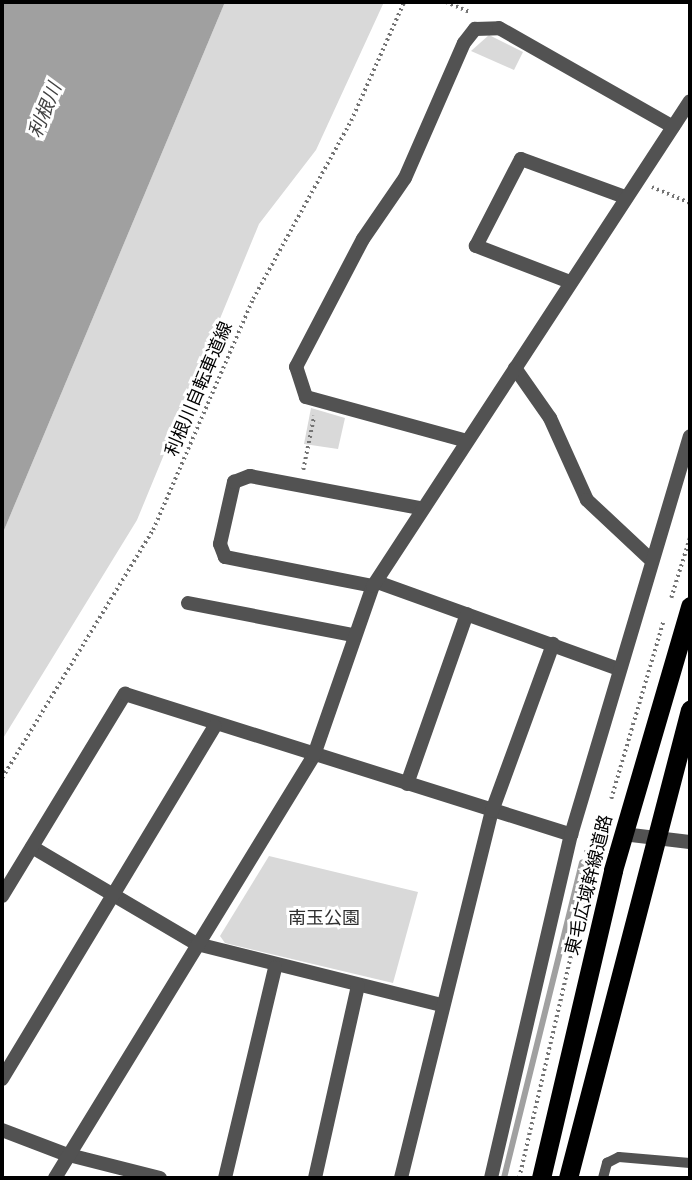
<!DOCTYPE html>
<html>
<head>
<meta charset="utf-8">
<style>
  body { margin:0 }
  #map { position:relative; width:692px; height:1180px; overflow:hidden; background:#fff; font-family:Signika,"Noto Sans JP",sans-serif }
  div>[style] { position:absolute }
  .green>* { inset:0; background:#d9d9d9 }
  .water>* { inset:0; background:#a0a0a0 }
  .stream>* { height:6px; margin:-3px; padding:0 3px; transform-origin:3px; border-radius:3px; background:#a0a0a0 }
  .path>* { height:3.5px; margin-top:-1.75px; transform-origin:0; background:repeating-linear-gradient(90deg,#747474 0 2px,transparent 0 5.5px) }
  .service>* { height:10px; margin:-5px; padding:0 5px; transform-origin:5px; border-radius:5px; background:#525252 }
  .minor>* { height:14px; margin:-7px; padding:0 7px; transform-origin:7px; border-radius:7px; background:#525252 }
  .tertiary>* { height:14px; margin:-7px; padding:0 7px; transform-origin:7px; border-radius:7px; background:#525252 }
  .trunk>* { height:19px; margin:-9.5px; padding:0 9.5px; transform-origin:9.5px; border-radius:9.5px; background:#000 }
  span { translate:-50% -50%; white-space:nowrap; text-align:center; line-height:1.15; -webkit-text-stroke:6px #fff; paint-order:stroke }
  .street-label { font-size:18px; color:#000 }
  .park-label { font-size:18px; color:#303030 }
  .water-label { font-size:19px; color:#414141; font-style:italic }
  .frame { position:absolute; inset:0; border:4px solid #000; pointer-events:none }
</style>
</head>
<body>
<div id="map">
  <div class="green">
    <div style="clip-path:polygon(225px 2px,384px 2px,316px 150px,259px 224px,137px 520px,2px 740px,2px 535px)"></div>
    <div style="clip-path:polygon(489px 35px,523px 52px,514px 70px,471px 51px)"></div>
    <div style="clip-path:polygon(311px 408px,345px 418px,338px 449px,304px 444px)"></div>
    <div style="clip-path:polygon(269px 856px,418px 892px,393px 983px,225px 943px,220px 936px)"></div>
  </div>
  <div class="water">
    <div style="clip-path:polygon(2px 2px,225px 2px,2px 535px)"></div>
  </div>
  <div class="stream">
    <div style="left:504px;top:1178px;width:325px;rotate:-76.1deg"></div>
  </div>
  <div class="path">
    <div style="left:446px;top:2px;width:26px;rotate:23deg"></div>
    <div style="left:652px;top:187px;width:41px;rotate:22.8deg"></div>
    <div style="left:303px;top:470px;width:55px;rotate:-78.5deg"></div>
    <div style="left:671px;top:598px;width:64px;rotate:-72.7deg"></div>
    <div style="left:2px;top:778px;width:290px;rotate:-58.7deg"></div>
    <div style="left:153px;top:530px;width:252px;rotate:-66.6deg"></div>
    <div style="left:253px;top:299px;width:203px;rotate:-61.2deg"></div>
    <div style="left:351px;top:121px;width:130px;rotate:-66deg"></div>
    <div style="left:611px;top:799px;width:184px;rotate:-73.6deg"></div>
    <div style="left:586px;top:850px;width:19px;rotate:65deg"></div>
    <div style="left:519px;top:1178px;width:295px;rotate:-76.9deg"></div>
  </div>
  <div class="service">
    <div style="left:603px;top:1178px;width:16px;rotate:-75deg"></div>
    <div style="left:607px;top:1163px;width:13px;rotate:-27deg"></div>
    <div style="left:619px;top:1157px;width:71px;rotate:4.8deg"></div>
  </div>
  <div class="minor">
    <div style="left:570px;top:282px;width:101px;rotate:-159deg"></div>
    <div style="left:476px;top:246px;width:98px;rotate:-62.7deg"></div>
    <div style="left:521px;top:159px;width:111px;rotate:20.1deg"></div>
    <div style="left:515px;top:368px;width:61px;rotate:55deg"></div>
    <div style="left:550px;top:418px;width:90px;rotate:65.7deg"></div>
    <div style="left:587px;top:500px;width:85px;rotate:43.1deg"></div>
    <div style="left:467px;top:441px;width:167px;rotate:-164.7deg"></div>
    <div style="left:306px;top:397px;width:32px;rotate:-108deg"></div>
    <div style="left:296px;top:367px;width:144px;rotate:-62.4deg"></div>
    <div style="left:363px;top:239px;width:74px;rotate:-55.5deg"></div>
    <div style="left:405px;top:178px;width:147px;rotate:-66.4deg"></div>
    <div style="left:464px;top:43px;width:18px;rotate:-52deg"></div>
    <div style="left:475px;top:29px;width:24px;rotate:-2deg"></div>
    <div style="left:499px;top:28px;width:200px;rotate:29.6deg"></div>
    <div style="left:377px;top:582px;width:256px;rotate:19.8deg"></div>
    <div style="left:373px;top:586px;width:151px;rotate:-168.9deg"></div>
    <div style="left:225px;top:557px;width:14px;rotate:-111deg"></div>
    <div style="left:220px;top:544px;width:64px;rotate:-77.3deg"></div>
    <div style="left:234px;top:482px;width:17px;rotate:-21deg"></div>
    <div style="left:250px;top:476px;width:172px;rotate:10.7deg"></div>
    <div style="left:188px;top:603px;width:167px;rotate:11deg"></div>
    <div style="left:407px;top:784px;width:180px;rotate:-70.6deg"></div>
    <div style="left:32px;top:847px;width:191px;rotate:30.5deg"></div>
    <div style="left:197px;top:944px;width:252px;rotate:14deg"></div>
    <div style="left:2px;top:896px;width:237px;rotate:-58.7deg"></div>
    <div style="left:125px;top:694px;width:468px;rotate:17.5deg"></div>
    <div style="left:2px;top:1079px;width:412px;rotate:-58.9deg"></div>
    <div style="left:2px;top:1130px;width:67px;rotate:20.9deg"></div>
    <div style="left:65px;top:1154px;width:98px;rotate:14.2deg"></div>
    <div style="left:55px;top:1178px;width:496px;rotate:-58.5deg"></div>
    <div style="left:314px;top:755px;width:179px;rotate:-70.8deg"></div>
    <div style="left:373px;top:586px;width:579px;rotate:-56.83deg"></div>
    <div style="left:225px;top:1178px;width:216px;rotate:-76.6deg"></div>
    <div style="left:315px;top:1178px;width:197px;rotate:-77.4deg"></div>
    <div style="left:401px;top:1178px;width:378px;rotate:-76.1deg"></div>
    <div style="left:492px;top:811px;width:178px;rotate:-69.9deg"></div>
    <div style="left:491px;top:1178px;width:352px;rotate:-76.9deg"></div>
    <div style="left:571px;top:835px;width:416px;rotate:-73.4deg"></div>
  </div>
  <div class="tertiary">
    <div style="left:623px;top:834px;width:67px;rotate:6.8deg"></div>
  </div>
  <div class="trunk">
    <div style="left:541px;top:1178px;width:316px;rotate:-76.8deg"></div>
    <div style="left:613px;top:870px;width:275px;rotate:-73.7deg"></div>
    <div style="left:568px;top:1178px;width:484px;rotate:-75.4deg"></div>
  </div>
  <div class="street-label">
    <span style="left:199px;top:389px;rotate:-67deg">利根川自転車道線</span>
    <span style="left:589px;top:885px;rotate:-76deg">東毛広域幹線道路</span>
  </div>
  <div class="park-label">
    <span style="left:324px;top:918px">南玉公園</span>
  </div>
  <div class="water-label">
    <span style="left:46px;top:111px;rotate:-68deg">利根川</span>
  </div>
  <div class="frame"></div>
</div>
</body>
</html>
